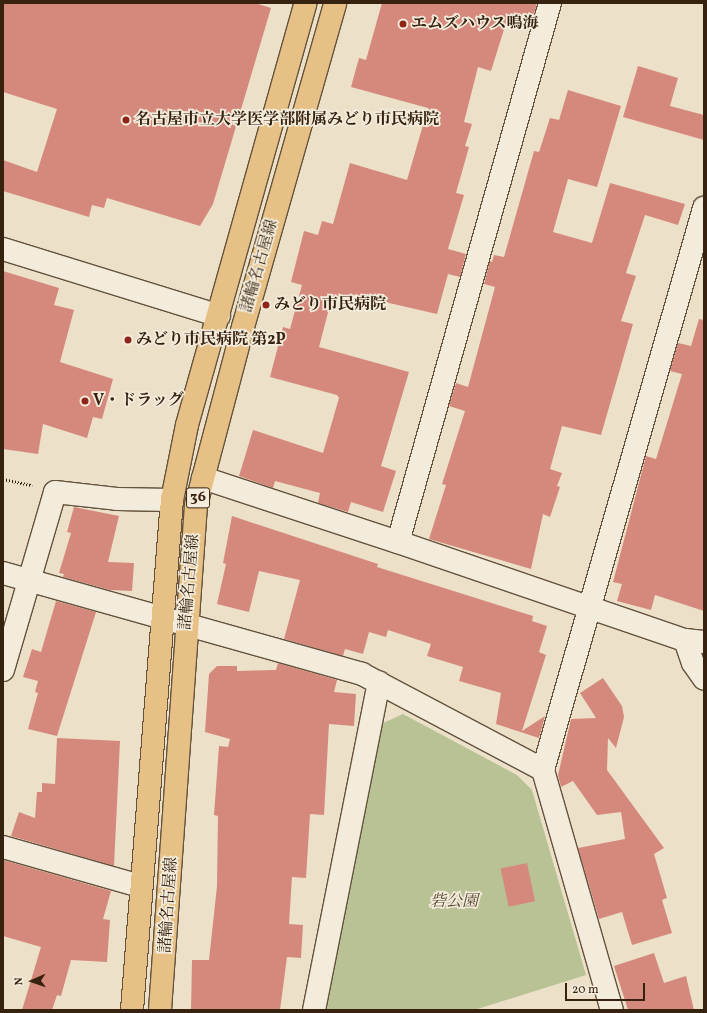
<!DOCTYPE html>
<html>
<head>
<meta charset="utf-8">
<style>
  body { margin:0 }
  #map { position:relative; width:707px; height:1013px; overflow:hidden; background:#ece0c8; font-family:Vollkorn,"Noto Serif JP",serif }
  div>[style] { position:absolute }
  .green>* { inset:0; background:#b9c295 }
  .building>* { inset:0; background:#d5897c; transform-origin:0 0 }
  .path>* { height:2.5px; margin-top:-1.25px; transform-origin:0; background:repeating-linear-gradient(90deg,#37220f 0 1px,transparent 0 3px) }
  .roads { filter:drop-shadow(1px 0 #64523d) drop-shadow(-1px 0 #64523d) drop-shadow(0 1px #64523d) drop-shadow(0 -1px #64523d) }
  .minor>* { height:22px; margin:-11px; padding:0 11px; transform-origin:11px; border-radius:11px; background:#f3ebdb }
  .major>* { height:22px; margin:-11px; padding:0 11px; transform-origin:11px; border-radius:11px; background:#e6c084 }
  .dots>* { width:11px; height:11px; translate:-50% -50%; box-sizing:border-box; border:2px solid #f3ebdb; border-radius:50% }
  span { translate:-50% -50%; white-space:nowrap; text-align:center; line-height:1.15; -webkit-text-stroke:3.5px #f3ebdb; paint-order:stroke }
  .shield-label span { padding:1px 3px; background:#f3ebdb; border:1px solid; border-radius:3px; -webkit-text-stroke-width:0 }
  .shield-label { font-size:15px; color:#37220f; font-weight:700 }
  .poi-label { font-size:16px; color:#37220f; font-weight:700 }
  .left { translate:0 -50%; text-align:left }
  .street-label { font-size:16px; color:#37220f }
  .park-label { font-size:16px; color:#584a30; font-style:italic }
  .frame { position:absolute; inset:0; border:4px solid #37220f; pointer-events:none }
  .north { position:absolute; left:12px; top:961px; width:40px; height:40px; -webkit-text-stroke:3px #f3ebdb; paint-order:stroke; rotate:268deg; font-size:11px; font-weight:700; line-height:16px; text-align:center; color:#37220f }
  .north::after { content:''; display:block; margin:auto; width:14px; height:18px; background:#37220f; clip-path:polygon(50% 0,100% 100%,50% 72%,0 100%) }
  .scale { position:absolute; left:565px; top:983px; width:80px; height:18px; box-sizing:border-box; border:2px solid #37220f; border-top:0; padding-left:5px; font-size:12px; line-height:14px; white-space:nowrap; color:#37220f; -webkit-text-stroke:3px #f3ebdb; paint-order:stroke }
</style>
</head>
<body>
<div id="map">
  <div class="green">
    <div style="clip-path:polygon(403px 714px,517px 775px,532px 790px,586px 975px,474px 1010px,326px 1010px,324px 1007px,381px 724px)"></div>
  </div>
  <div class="building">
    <div style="clip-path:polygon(3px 3px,255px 3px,271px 8px,213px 204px,200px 226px,107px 198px,104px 208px,92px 205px,89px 217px,3px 191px,3px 160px,37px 172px,57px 109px,3px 92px)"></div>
    <div style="clip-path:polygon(382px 3px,537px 3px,530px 28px,506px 23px,491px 71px,478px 67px,464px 122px,472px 124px,465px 146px,469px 147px,456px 193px,464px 195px,448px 249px,466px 254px,460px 277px,448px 274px,437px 314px,350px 294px,348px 302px,334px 298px,331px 301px,319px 347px,409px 372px,381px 466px,396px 471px,383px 512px,351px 502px,348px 512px,318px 503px,320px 493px,275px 481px,273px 488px,239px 476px,253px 430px,323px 453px,339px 398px,337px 395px,270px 377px,283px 327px,290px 329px,302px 285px,291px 282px,304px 231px,318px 235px,322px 221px,333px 224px,350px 163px,407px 180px,428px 108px,351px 87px,359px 58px,366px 60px)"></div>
    <div style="clip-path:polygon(638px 66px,678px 78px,670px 106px,704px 115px,704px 140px,623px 117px)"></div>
    <div style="clip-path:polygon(568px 90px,621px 106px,597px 187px,568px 179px,553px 232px,592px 243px,610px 183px,685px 204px,678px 225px,645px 215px,626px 273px,636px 276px,621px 321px,633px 324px,601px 435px,562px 426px,550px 469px,562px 473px,557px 486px,560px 487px,550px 517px,543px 514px,531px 569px,429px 539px,446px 485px,442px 484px,465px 411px,449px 406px,456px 383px,468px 387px,495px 287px,484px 284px,490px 261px,492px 262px,494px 255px,504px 257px,534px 151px,539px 152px,550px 118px,559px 120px)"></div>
    <div style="clip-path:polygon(3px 271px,59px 288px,54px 305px,74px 310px,60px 362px,113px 379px,102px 419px,93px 417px,87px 438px,43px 424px,38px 454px,3px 449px)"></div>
    <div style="clip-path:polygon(699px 319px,704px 320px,704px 611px,655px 595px,651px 610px,617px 601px,622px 584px,613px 582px,646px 456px,656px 459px,682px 374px,670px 371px,678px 343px,691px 346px)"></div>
    <div style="clip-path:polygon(74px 507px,119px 516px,108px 562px,134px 563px,132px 591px,110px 590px,63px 577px,64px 574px,59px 573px,71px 533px,67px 532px)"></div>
    <div style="clip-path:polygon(232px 516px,378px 564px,377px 567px,533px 616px,532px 621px,547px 626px,539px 652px,546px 655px,522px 731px,545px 716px,539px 738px,496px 724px,501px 693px,459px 681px,463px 667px,427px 656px,431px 644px,388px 630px,386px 637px,369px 632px,363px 654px,345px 649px,343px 656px,284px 639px,300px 580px,259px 571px,249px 612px,217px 604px,226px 564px,223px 563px)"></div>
    <div style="clip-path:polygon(56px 601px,96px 612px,57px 736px,28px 729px,38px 693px,35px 692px,38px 681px,23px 677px,32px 649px,41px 652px)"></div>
    <div style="clip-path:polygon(278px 663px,337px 680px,334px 692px,356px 694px,354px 726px,329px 724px,324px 815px,310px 814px,306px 878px,292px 877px,289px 924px,303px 925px,301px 958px,287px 957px,280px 1010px,191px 1010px,192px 960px,209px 960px,217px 886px,218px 816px,214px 815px,219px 746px,228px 747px,230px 739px,205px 732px,209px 674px,217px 666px,237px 666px,237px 671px,276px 670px)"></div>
    <div style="clip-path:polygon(603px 678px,622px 706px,624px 717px,616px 748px,608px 738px,607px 770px,664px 848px,654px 854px,667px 898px,662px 900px,672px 933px,632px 945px,622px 912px,599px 919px,578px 848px,625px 839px,621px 812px,597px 815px,573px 781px,561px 787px,558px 775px,571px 719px,596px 718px,580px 693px)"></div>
    <div style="clip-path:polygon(57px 738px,120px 741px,114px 866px,11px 836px,19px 812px,35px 818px,37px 792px,42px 792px,42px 783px,55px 784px)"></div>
    <div style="clip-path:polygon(3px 860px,111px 891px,103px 919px,110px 920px,107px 962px,71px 960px,61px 996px,57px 995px,52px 1010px,22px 1010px,41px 947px,3px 936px)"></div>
    <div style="left:527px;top:863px;width:39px;height:27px;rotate:78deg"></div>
    <div style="clip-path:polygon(654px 953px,664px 983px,686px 976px,694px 1010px,628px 1010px,614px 966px)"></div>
  </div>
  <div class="path">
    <div style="left:3px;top:479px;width:30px;rotate:12deg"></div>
  </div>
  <div class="roads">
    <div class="minor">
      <div style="left:3px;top:249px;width:226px;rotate:17.2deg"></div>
      <div style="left:203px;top:478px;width:205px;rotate:18.2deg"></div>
      <div style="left:398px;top:542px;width:303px;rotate:18.9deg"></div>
      <div style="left:685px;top:640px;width:19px;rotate:6deg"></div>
      <div style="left:398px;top:542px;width:560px;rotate:-74.25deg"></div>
      <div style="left:3px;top:573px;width:373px;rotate:15.7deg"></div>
      <div style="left:362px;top:674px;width:205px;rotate:27.9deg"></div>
      <div style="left:543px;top:770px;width:250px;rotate:74deg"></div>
      <div style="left:685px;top:640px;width:24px;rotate:71deg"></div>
      <div style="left:693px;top:663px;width:19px;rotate:55deg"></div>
      <div style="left:3px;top:670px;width:185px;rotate:-73.7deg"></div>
      <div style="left:55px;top:492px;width:62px;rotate:6.4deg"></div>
      <div style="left:117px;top:499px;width:55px;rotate:1deg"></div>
      <div style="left:543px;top:770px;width:585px;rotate:-74.01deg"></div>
      <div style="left:3px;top:847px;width:142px;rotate:15.9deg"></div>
      <div style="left:314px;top:1010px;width:334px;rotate:-78.8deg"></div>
    </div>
    <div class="major">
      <div style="left:132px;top:1010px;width:512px;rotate:-85.52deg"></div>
      <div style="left:172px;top:500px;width:76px;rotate:-78.7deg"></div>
      <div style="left:187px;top:425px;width:438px;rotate:-74.3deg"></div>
      <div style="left:160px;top:1010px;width:506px;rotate:-85.92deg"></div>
      <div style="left:196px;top:505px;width:184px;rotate:-75.2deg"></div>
      <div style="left:243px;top:327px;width:337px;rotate:-74.1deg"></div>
    </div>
  </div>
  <div class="dots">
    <div style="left:403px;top:24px;background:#8f2418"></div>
    <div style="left:126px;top:120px;background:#8f2418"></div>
    <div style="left:266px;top:305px;background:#8f2418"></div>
    <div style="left:128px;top:340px;background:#8f2418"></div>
    <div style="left:85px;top:401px;background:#8f2418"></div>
  </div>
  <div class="shield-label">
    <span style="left:198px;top:498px">36</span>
  </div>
  <div class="poi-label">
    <span class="left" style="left:411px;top:24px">エムズハウス鳴海</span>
    <span class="left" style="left:135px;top:120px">名古屋市立大学医学部附属みどり市民病院</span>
    <span class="left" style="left:274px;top:305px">みどり市民病院</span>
    <span class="left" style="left:136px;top:340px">みどり市民病院 第2P</span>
    <span class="left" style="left:93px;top:401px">V・ドラッグ</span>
  </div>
  <div class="street-label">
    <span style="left:260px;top:266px;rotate:-74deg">諸輪名古屋線</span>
    <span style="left:190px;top:582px;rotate:-85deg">諸輪名古屋線</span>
    <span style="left:169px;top:905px;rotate:-86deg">諸輪名古屋線</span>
  </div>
  <div class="park-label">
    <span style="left:454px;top:902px">砦公園</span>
  </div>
  <div class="frame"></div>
  <div class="north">N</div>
  <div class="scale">20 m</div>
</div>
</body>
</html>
